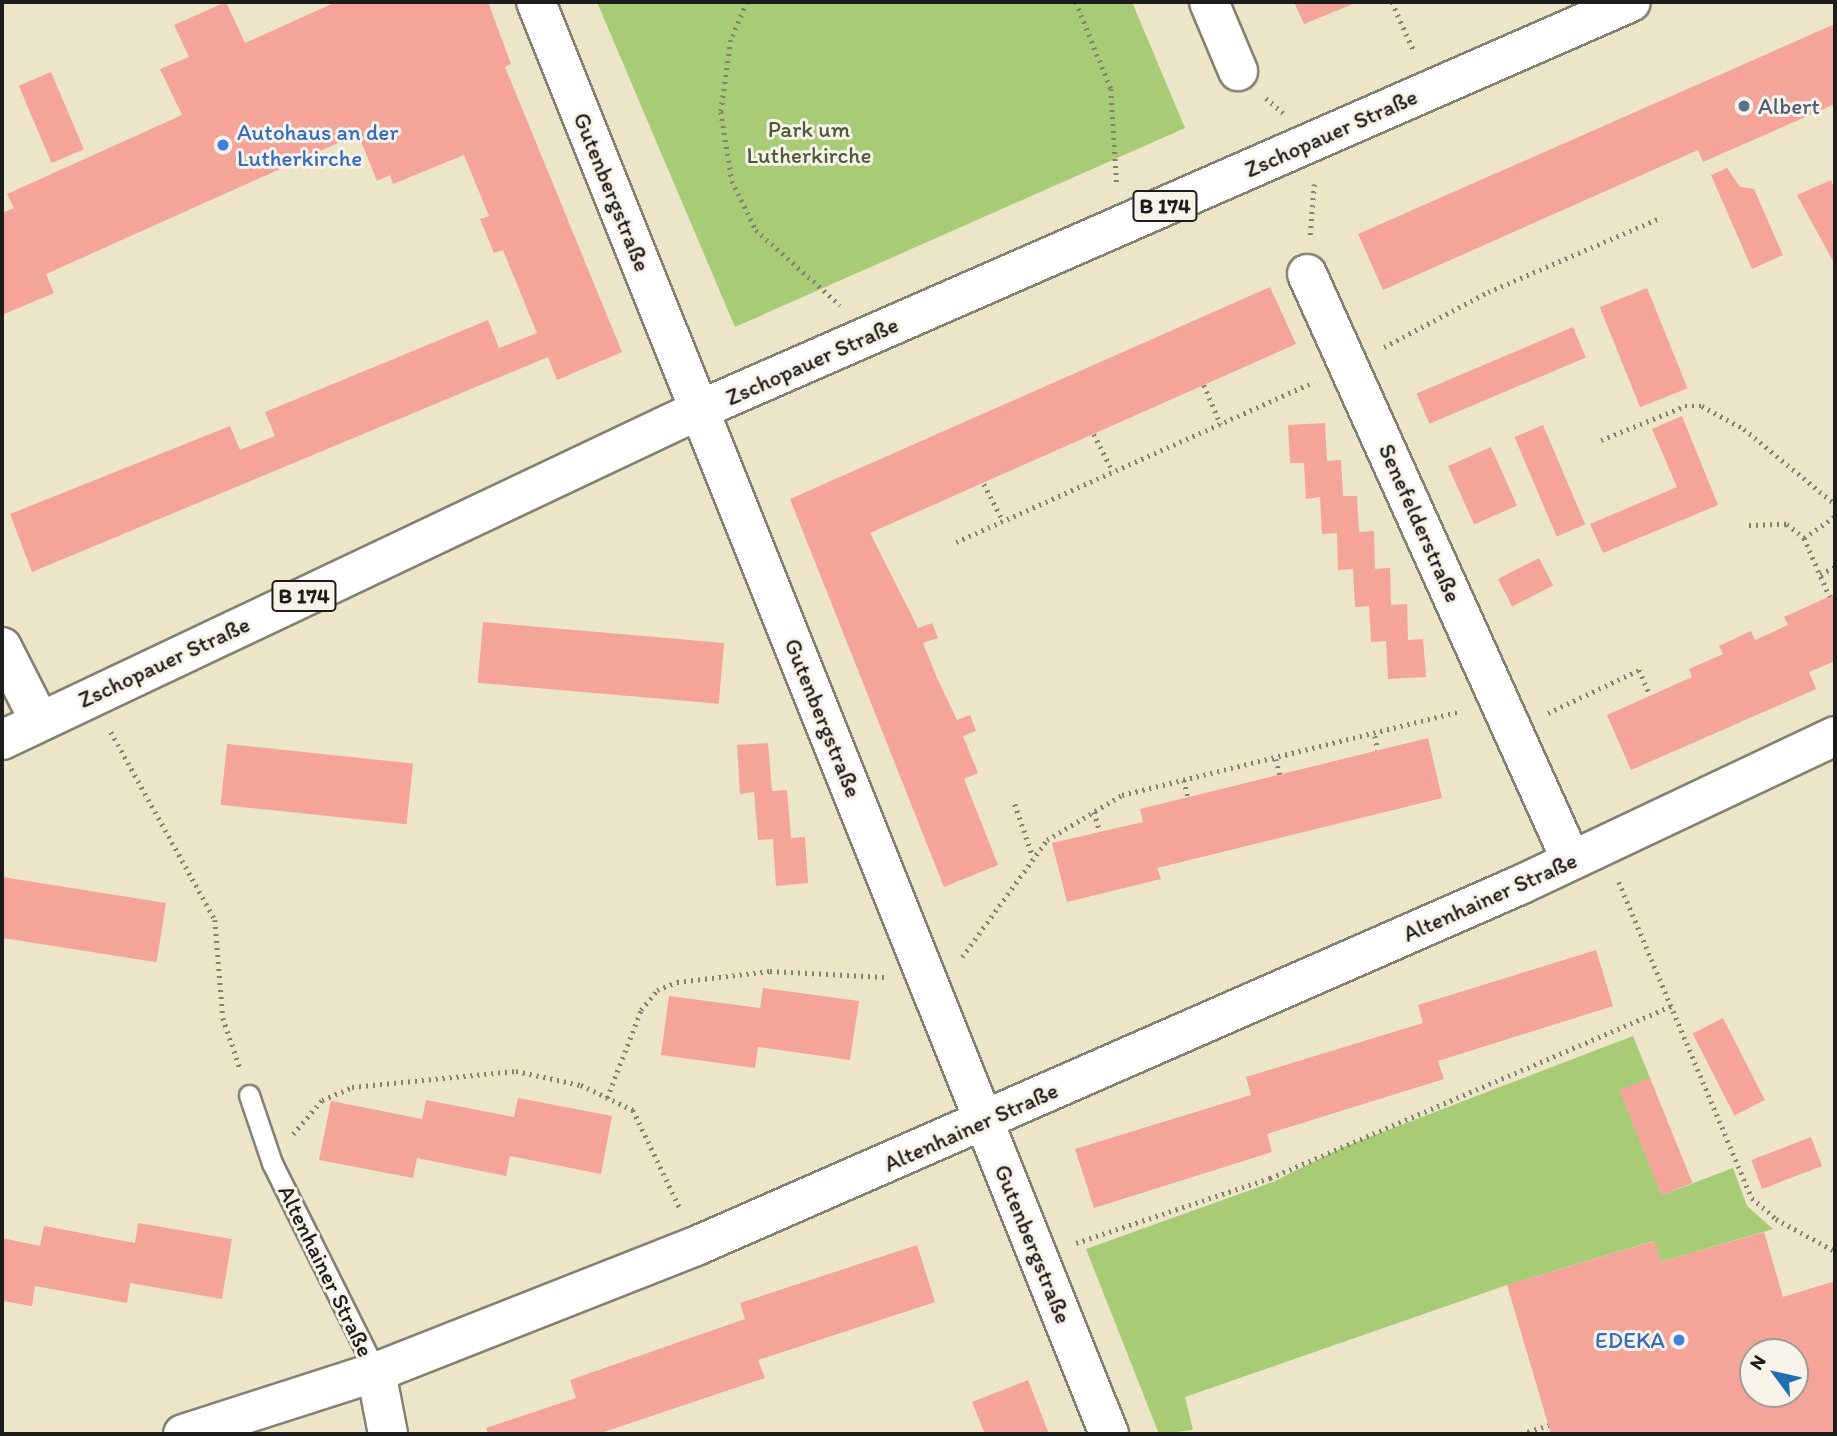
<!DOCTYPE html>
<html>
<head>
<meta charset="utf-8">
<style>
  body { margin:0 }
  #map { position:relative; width:1837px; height:1436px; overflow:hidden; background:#ece5c8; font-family:Itim,sans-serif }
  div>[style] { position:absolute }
  .green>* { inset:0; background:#a8cc75 }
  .building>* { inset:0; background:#f5a499; transform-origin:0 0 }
  .path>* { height:4.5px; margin-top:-2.25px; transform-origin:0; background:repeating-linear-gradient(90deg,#848072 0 2px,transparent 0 7px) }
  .roads { filter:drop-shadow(2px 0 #848072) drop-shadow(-2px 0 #848072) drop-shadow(0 2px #848072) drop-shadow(0 -2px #848072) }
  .service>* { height:19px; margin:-9.5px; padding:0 9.5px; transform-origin:9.5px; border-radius:9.5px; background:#fff }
  .minor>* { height:38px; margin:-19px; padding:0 19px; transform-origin:19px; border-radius:19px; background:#fff }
  .primary>* { height:38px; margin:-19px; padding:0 19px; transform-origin:19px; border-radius:19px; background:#fff }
  .dots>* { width:19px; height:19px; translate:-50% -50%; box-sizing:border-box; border:4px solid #f7f3e8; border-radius:50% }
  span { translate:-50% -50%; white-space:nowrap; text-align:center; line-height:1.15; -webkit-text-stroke:6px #f7f3e8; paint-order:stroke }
  .shield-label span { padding:2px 5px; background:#f7f3e8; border:2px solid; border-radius:5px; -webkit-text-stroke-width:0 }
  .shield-label { font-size:21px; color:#1c1c1c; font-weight:700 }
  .service-label { font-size:23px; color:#4e5e75 }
  .left { translate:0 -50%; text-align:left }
  .park-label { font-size:23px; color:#4d5a3b }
  .shop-label { font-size:23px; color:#366cbe }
  .right { translate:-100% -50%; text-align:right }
  .street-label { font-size:23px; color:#1c1c1c }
  .frame { position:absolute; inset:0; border:4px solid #1c1c1c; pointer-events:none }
  .north { position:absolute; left:1739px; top:1338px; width:70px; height:70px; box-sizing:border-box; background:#f7f3e8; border:2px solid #9f9d96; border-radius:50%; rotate:303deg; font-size:19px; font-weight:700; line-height:28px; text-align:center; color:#1c1c1c }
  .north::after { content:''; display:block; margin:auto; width:24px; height:32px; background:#1f6fb2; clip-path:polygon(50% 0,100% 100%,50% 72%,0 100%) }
</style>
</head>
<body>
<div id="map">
  <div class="green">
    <div style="clip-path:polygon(597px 2px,1132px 2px,1185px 128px,735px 327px)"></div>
    <div style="clip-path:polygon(1633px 1036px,1650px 1078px,1620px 1091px,1662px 1195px,1733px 1168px,1747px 1206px,1773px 1229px,1661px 1262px,1654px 1241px,1507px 1285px,1185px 1397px,1193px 1430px,1159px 1434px,1086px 1249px,1273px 1182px,1341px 1148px)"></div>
  </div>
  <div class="building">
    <div style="clip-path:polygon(226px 2px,245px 43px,336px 2px,488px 2px,511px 64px,505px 67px,622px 352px,557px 380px,548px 357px,32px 572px,10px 514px,230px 426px,240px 450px,275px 436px,265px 412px,488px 320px,499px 348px,537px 333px,503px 250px,494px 253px,480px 219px,489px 216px,464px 155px,393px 184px,390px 175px,377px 181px,358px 134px,46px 274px,54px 293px,2px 315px,2px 213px,14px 208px,7px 194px,182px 115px,160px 69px,189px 57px,174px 25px)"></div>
    <div style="clip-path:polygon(1294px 2px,1358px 2px,1304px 24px)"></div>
    <div style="clip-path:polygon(1835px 24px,1835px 104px,1703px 162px,1698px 150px,1383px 290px,1358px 234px)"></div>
    <div style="left:51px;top:72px;width:84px;height:35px;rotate:67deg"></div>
    <div style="clip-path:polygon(1727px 168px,1740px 187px,1754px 189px,1783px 255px,1752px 269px,1711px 175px)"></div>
    <div style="clip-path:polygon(1831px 180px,1835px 190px,1835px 265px,1797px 195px)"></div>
    <div style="clip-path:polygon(1270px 287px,1296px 344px,870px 533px,918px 628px,932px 623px,938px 638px,923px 643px,937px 678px,957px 720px,970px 715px,976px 731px,963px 736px,978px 773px,964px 779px,998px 865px,944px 887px,790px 499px)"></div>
    <div style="left:1647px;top:288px;width:108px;height:51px;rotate:68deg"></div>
    <div style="left:1573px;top:327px;width:33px;height:170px;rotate:67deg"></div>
    <div style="clip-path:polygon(1682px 416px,1718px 505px,1603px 553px,1590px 524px,1677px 487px,1652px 429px)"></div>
    <div style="clip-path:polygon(1325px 423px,1327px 461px,1341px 460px,1343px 496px,1357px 496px,1359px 532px,1374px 531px,1375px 569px,1390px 568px,1391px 605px,1407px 604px,1408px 640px,1423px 639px,1426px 677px,1388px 679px,1386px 641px,1371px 642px,1369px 606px,1355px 607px,1353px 569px,1338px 570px,1337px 533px,1322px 534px,1320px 497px,1306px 499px,1304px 463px,1290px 463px,1288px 425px)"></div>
    <div style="left:1543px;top:425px;width:108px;height:31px;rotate:67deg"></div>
    <div style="left:1491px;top:447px;width:64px;height:47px;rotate:66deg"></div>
    <div style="left:1539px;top:558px;width:31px;height:46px;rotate:63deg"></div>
    <div style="clip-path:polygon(1835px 594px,1835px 661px,1809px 672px,1816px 689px,1631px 770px,1607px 715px,1692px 677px,1689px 669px,1723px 654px,1719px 646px,1751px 631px,1755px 640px,1788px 625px,1784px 617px)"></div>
    <div style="left:483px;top:622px;width:242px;height:61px;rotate:5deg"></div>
    <div style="clip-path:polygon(1428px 738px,1442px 798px,1157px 868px,1161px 879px,1067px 902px,1052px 843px,1143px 822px,1140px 809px)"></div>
    <div style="clip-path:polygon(768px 743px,772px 791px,787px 790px,791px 838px,805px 837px,808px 883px,776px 886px,773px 839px,758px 840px,754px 792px,740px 794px,737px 745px)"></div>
    <div style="left:227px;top:744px;width:187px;height:61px;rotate:6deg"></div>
    <div style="left:2px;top:877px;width:166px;height:60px;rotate:9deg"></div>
    <div style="clip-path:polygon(1596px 950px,1613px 1006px,1438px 1061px,1444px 1079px,1267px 1134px,1272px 1152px,1094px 1208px,1075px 1149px,1251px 1095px,1246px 1077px,1423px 1023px,1418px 1005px)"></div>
    <div style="clip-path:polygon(763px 988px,859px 1001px,850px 1060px,758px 1047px,755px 1068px,661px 1055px,669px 996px,760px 1008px)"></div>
    <div style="left:1723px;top:1018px;width:92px;height:34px;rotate:63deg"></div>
    <div style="left:1650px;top:1078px;width:113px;height:33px;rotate:68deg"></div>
    <div style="clip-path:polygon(518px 1098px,612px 1116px,601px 1174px,510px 1156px,506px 1176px,417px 1158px,413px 1178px,319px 1160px,331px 1101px,422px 1119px,426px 1100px,514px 1117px)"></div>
    <div style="left:1811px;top:1137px;width:31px;height:64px;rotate:69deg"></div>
    <div style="clip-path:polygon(138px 1223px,232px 1239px,222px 1299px,130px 1283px,127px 1303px,35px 1286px,32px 1306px,2px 1301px,2px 1238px,40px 1246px,44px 1226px,135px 1243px)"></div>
    <div style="clip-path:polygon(evenodd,1764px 1232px,1783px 1297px,1835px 1281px,1835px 1434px,1551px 1434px,1507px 1285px,1655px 1241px,1661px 1262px,1764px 1232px,1753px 1352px,1795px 1352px,1795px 1394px,1753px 1394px,1753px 1352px)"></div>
    <div style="clip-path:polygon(917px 1245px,935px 1302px,758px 1360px,765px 1378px,598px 1434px,488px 1434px,486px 1428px,576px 1398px,570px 1380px,745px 1319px,740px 1303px)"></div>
    <div style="clip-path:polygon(1028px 1380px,1049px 1434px,985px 1434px,972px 1402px)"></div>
  </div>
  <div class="path">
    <div style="left:747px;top:2px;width:41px;rotate:112.8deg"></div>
    <div style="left:731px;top:40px;width:73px;rotate:97.9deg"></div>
    <div style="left:721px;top:112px;width:70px;rotate:80.9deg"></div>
    <div style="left:732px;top:181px;width:55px;rotate:63.9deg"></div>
    <div style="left:756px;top:230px;width:113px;rotate:41.8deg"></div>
    <div style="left:1076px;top:2px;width:94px;rotate:68.1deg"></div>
    <div style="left:1111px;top:89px;width:97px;rotate:86.5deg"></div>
    <div style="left:1392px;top:2px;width:56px;rotate:65.7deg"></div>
    <div style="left:1266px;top:98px;width:23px;rotate:41deg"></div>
    <div style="left:1310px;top:235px;width:51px;rotate:-85.5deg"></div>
    <div style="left:1384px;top:347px;width:118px;rotate:-27.9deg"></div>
    <div style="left:1488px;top:292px;width:189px;rotate:-23.3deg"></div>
    <div style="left:1204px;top:385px;width:43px;rotate:67deg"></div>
    <div style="left:1094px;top:434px;width:42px;rotate:63.4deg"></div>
    <div style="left:1601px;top:440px;width:91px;rotate:-22deg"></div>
    <div style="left:1685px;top:406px;width:17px"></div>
    <div style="left:1702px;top:406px;width:48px;rotate:28.7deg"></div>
    <div style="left:1744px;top:429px;width:118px;rotate:39.5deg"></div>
    <div style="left:984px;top:484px;width:42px;rotate:62.8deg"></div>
    <div style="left:1749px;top:525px;width:38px;rotate:-2deg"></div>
    <div style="left:1787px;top:524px;width:22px;rotate:39deg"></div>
    <div style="left:1804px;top:538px;width:64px;rotate:66.2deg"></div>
    <div style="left:1804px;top:538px;width:38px;rotate:-35deg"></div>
    <div style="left:956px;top:542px;width:392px;rotate:-24.1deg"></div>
    <div style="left:1820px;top:574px;width:17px;rotate:-25deg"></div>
    <div style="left:1548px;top:713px;width:101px;rotate:-25.3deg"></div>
    <div style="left:1639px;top:670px;width:27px;rotate:66deg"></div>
    <div style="left:111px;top:732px;width:215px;rotate:61deg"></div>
    <div style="left:215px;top:920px;width:98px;rotate:85.3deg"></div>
    <div style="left:223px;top:1018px;width:53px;rotate:71.2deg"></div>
    <div style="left:1375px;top:736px;width:14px;rotate:78deg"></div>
    <div style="left:1276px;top:759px;width:16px;rotate:75deg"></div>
    <div style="left:1184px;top:780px;width:17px;rotate:77deg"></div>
    <div style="left:1015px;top:804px;width:56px;rotate:71.2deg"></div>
    <div style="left:1094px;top:812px;width:21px;rotate:73deg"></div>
    <div style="left:1619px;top:882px;width:343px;rotate:67.2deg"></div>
    <div style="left:1752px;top:1198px;width:32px;rotate:41deg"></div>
    <div style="left:1776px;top:1219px;width:67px;rotate:28.5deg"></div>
    <div style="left:962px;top:957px;width:145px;rotate:-54deg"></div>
    <div style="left:1047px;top:840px;width:87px;rotate:-31deg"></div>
    <div style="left:1122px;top:795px;width:350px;rotate:-13.9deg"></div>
    <div style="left:607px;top:1098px;width:94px;rotate:-68.9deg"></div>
    <div style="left:641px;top:1010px;width:26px;rotate:-51deg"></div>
    <div style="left:657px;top:990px;width:22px;rotate:-22deg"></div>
    <div style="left:677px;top:982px;width:94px;rotate:-6.7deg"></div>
    <div style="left:770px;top:971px;width:115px;rotate:3deg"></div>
    <div style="left:293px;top:1134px;width:45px;rotate:-49.5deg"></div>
    <div style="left:322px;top:1100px;width:33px;rotate:-23deg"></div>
    <div style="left:352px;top:1087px;width:165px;rotate:-5.6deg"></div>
    <div style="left:516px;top:1071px;width:66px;rotate:12.2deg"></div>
    <div style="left:581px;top:1085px;width:58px;rotate:25.7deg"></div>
    <div style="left:633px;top:1110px;width:111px;rotate:64.4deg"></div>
    <div style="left:1076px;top:1243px;width:205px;rotate:-18.5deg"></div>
    <div style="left:1270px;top:1178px;width:437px;rotate:-23.2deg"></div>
    <div style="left:1521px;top:1434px;width:29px;rotate:-18deg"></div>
  </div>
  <div class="roads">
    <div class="service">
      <div style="left:249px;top:1095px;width:72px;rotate:71.3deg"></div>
      <div style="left:272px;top:1163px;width:233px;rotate:63.5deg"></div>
    </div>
    <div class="minor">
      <div style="left:536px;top:2px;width:1542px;rotate:68.19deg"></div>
      <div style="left:1209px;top:2px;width:75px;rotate:67.2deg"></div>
      <div style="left:1307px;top:274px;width:643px;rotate:65.75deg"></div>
      <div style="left:2px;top:647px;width:82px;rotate:63.1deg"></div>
      <div style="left:376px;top:1372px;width:63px;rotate:79deg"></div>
      <div style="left:183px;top:1434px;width:203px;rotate:-17.8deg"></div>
      <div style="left:376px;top:1372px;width:344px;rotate:-21.5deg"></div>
      <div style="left:696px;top:1246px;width:900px;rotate:-23.66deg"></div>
      <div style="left:1520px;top:885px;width:348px;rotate:-25.3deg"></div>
    </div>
    <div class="primary">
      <div style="left:2px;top:740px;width:771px;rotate:-25.34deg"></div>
      <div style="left:699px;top:410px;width:1017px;rotate:-23.64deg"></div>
    </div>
  </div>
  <div class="dots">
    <div style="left:1744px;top:106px;background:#5c6f8a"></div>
    <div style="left:223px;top:145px;background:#3f7fe0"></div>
    <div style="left:1679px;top:1340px;background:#3f7fe0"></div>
  </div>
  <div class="shield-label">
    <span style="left:1165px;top:206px">B 174</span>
    <span style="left:304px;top:596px">B 174</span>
  </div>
  <div class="service-label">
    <span class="left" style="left:1758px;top:106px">Albert</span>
  </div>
  <div class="park-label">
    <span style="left:809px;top:142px">Park um<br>Lutherkirche</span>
  </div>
  <div class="shop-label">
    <span class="left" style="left:237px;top:145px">Autohaus an der<br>Lutherkirche</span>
    <span class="right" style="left:1665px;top:1340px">EDEKA</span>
  </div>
  <div class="street-label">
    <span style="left:1331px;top:133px;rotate:-24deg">Zschopauer Straße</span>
    <span style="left:612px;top:192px;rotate:68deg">Gutenbergstraße</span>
    <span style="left:812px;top:361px;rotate:-24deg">Zschopauer Straße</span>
    <span style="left:1420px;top:523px;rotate:66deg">Senefelderstraße</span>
    <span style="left:164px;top:662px;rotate:-25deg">Zschopauer Straße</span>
    <span style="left:823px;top:718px;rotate:68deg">Gutenbergstraße</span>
    <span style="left:1490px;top:897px;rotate:-24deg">Altenhainer Straße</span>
    <span style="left:971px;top:1127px;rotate:-24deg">Altenhainer Straße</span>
    <span style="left:1033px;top:1244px;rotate:68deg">Gutenbergstraße</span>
    <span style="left:326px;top:1271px;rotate:64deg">Altenhainer Straße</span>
  </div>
  <div class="frame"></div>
  <div class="north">N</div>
</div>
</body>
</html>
